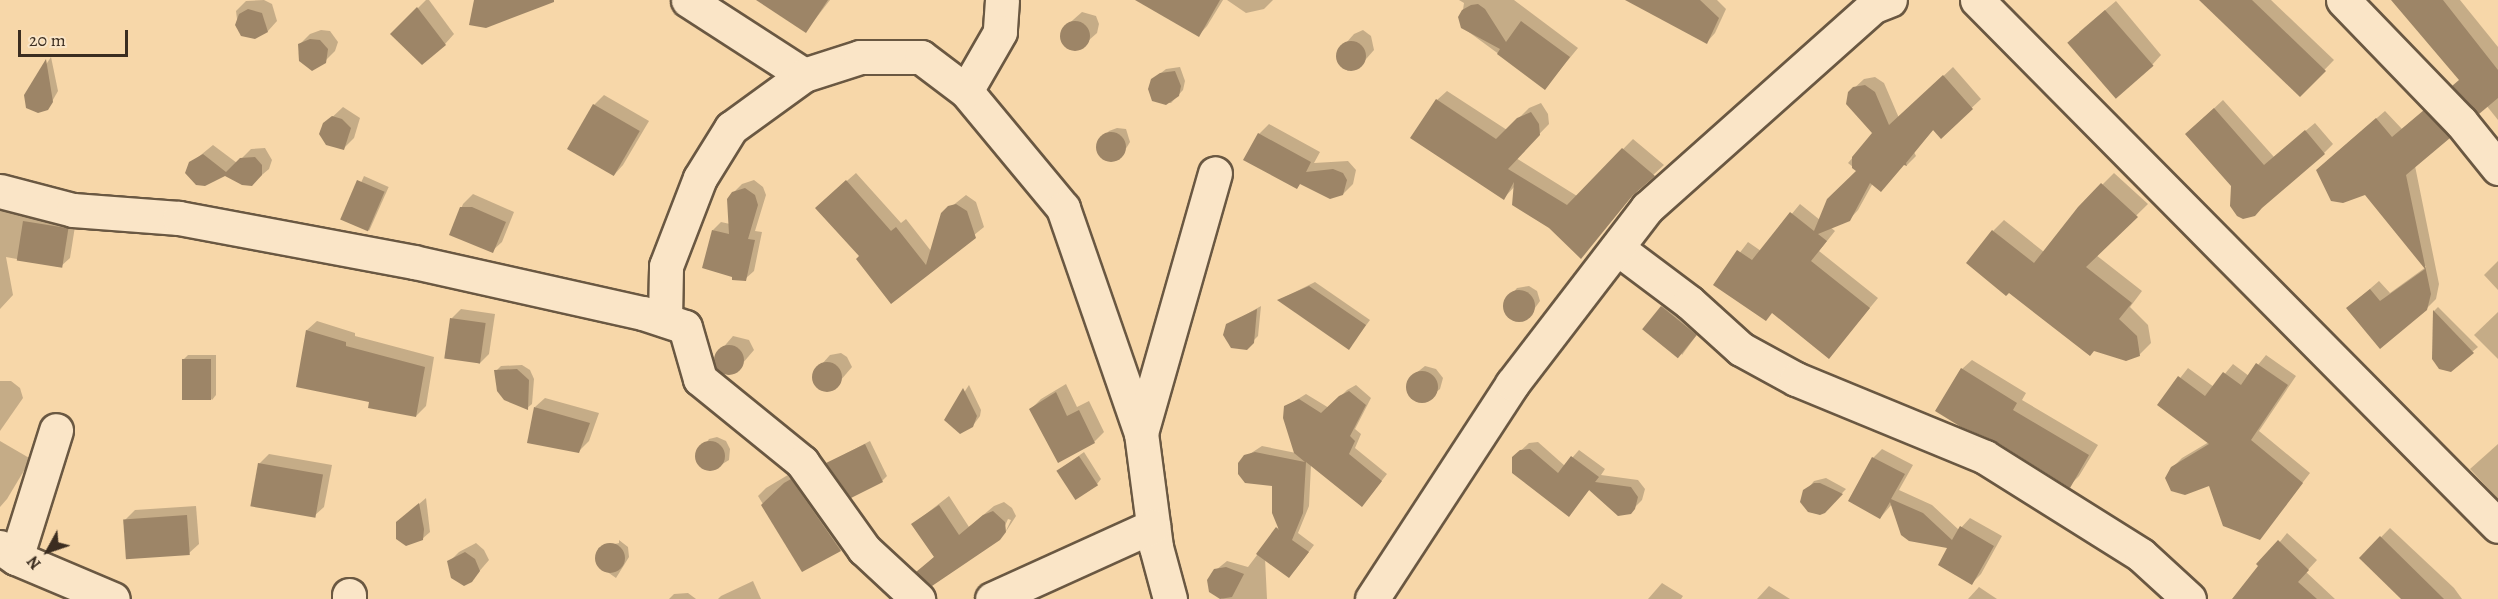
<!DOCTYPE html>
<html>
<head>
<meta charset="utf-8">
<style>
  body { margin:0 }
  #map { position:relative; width:2498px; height:599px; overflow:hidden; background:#f7d7a9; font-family:Alegreya,serif }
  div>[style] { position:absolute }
  .shadow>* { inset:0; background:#0003; transform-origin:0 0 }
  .building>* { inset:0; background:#9d8567; transform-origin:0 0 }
  .round { border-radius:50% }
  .roads { filter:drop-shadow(2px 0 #6a5842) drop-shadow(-2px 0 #6a5842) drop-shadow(0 2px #6a5842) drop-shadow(0 -2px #6a5842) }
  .street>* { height:33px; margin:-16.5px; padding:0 16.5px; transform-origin:16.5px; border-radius:16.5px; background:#fae5c7 }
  span { translate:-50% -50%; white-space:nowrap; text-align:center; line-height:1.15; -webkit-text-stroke:6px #fae5c7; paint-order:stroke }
  .north { position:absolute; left:18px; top:521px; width:60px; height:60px; -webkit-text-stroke:4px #fae5c7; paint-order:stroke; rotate:230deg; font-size:16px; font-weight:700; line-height:24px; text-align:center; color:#3b2d20 }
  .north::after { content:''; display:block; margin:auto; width:21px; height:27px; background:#3b2d20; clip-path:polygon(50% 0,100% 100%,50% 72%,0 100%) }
  .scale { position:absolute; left:18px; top:30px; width:110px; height:27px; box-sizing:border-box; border:3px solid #3b2d20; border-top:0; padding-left:8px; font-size:18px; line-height:21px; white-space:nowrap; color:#3b2d20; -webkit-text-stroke:4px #fae5c7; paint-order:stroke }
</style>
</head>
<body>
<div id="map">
  <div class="shadow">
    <div style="clip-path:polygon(264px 0,272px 4px,277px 21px,268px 31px,238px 27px,236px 11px,246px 1px)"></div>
    <div style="clip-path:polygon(426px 0,429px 0,454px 34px,445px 44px,392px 34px)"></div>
    <div style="clip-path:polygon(779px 0,830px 0,806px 31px)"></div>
    <div style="clip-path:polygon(1175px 0,1223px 0,1207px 26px,1199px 35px)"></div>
    <div style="clip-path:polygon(1227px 0,1273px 0,1264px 9px,1246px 13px)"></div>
    <div style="clip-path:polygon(1459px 0,1514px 0,1578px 48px,1545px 88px,1466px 30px,1461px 23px,1464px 3px)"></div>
    <div style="clip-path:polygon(1660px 0,1717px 0,1726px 9px,1715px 33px,1707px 42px)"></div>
    <div style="clip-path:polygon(2202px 0,2271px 0,2334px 60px,2300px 95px)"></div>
    <div style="clip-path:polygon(2402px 0,2460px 0,2498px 47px,2498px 120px)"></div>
    <div style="clip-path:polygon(2116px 1px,2161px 55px,2152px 65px,2079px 32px)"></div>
    <div style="clip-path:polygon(1082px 12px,1096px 16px,1099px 24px,1097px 33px,1079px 49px,1070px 50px,1063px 39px,1065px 27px)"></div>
    <div style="clip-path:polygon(321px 30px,330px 31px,338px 42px,335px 51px,325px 61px,300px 44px,310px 34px)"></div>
    <div style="clip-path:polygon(1363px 30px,1371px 36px,1374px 50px,1359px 67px,1348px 71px,1338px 63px,1338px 52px,1354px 34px)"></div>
    <div style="clip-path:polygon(51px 57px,58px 91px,50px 105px,26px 95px)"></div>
    <div style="clip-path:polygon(1180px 67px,1185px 81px,1183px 90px,1171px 103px,1161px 103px,1152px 80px,1166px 69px)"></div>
    <div style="clip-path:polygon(1953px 67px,1981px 99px,1941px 137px,1934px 129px,1914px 152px,1916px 156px,1907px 165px,1905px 163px,1881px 190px,1873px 183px,1858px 210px,1849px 220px,1830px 227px,1835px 231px,1819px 251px,1878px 298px,1829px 357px,1773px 312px,1716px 284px,1748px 242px,1761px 251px,1800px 204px,1820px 220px,1858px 171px,1848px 163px,1874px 133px,1849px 93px,1864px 79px,1875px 77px,1884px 83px,1899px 118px)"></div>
    <div style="clip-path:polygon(1447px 91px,1507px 130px,1529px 108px,1541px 103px,1548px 114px,1549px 124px,1516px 158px,1577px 196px,1633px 139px,1664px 165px,1639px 188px,1581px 257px,1515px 186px,1504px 198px,1437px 100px)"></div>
    <div style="clip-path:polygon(604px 95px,649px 121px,623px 165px,614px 175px,569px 149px,594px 105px)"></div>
    <div style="clip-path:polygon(2223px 100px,2274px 157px,2315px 123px,2333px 144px,2324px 153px,2232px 186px,2196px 125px)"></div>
    <div style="clip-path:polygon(2433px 103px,2458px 128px,2415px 166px,2439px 284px,2436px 299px,2426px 309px,2348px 308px,2379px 281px,2390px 293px,2426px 267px,2365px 193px,2327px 161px,2385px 111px,2402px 129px)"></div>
    <div style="clip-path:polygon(343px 107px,360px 118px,354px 138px,344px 148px,325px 124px)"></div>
    <div style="clip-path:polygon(1269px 124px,1320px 152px,1314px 163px,1348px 161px,1356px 170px,1353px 184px,1343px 194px,1330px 198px,1259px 134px)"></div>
    <div style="clip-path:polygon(1117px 128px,1126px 129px,1130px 142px,1119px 160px,1110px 160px,1099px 154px,1098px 144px,1109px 131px)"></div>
    <div style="clip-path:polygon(213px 145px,237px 163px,251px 149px,265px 148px,272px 160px,269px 169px,251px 184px,191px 163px)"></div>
    <div style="clip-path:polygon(856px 173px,901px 223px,906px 219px,931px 251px,942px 214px,966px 195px,976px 202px,984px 227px,891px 302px,826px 199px)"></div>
    <div style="clip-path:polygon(2114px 173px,2148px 204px,2096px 255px,2142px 291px,2130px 307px,2148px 325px,2151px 343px,2139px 355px,1993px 231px,2004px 220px,2044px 252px,2079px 208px)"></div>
    <div style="left:364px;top:176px;width:27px;height:48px;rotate:24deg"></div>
    <div style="clip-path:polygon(754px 180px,763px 187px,766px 195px,755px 231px,762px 232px,754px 271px,745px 279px,713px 230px,721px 222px,730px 224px,733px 193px,742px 184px)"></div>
    <div style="clip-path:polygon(473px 194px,514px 212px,502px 242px,492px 251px,451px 234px,463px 204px)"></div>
    <div style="clip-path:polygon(0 207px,76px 220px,70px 258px,60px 267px,6px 257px,13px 295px,0 309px)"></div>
    <div style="clip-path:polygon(2498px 261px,2498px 290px,2484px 275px)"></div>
    <div style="clip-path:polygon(1315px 282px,1370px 320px,1349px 348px,1279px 300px)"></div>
    <div style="clip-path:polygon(1529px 286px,1537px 291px,1540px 301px,1527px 319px,1517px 321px,1506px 312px,1506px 301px,1517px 288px)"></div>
    <div style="clip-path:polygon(1667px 302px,1701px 329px,1682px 355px,1662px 307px)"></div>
    <div style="clip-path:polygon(1261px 306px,1258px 336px,1246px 348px,1228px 325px)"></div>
    <div style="clip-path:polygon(2438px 307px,2478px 347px,2450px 370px,2433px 359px,2434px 311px)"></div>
    <div style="clip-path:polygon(461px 309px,495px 314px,489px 354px,479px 364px,452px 318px)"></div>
    <div style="clip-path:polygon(2498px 312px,2498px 359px,2474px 335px)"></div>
    <div style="clip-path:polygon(317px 321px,355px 333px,355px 336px,434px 357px,426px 406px,416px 416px,370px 401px,298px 386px,307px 330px)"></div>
    <div style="clip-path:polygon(733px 336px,749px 340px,754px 350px,736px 371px,728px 375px,718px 367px,715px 357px)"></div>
    <div style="clip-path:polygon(841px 353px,847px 357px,852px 367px,834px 388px,826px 390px,816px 384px,813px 374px,830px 355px)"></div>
    <div style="clip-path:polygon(188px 355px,216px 355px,216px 395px,212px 400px,184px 359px)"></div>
    <div style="clip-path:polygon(2266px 355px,2296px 376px,2259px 431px,2310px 473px,2260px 538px,2210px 484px,2172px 468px,2182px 458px,2209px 442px,2159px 405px,2188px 368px,2214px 387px,2233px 364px,2249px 376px)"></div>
    <div style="clip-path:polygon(1972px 360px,2026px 393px,2022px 400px,2098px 445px,2079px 476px,2069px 486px,1962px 369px)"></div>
    <div style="clip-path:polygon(522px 365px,530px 370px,534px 379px,532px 404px,527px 408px,496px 371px,501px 366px)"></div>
    <div style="clip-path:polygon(1425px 366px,1436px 369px,1443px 378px,1440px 389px,1425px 401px,1414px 399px,1408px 392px,1410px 378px)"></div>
    <div style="clip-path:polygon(0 381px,11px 381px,20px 388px,23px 398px,0 431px)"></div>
    <div style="clip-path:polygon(1066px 384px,1077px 407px,1089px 401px,1104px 432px,1094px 442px,1031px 409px,1041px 399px)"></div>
    <div style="clip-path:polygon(969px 385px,981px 410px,980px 416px,974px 424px,946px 420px)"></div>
    <div style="clip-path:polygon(1356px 385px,1371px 398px,1355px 429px,1361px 434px,1355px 448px,1387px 474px,1368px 498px,1311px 465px,1309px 506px,1298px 533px,1314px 545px,1295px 570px,1265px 558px,1267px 599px,1223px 599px,1215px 595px,1211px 574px,1227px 561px,1248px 567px,1279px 526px,1274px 485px,1242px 459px,1262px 446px,1296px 453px,1285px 407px,1306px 394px,1329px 408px,1347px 390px)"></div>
    <div style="clip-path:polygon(545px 398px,599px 413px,589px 441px,579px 451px,535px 407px)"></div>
    <div style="clip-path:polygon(717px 437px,726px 441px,730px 449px,729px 460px,714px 469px,702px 467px,697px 456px,709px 439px)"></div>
    <div style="clip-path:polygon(0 441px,31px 459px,7px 499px,0 507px)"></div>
    <div style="clip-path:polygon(870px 441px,887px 476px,882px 481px,828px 463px)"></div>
    <div style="clip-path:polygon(1538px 442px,1565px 466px,1579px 450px,1605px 469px,1601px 475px,1638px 480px,1645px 489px,1642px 500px,1630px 512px,1590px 489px,1569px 515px,1517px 476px,1512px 468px,1513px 458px,1529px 443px)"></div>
    <div style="clip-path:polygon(2498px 444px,2498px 499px,2470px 469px)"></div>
    <div style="clip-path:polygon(1882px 449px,1913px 465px,1899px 490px,1932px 505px,1959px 530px,1970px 518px,2002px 536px,1981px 574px,1972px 583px,1950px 547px,1892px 504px,1880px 518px,1850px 501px,1873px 458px)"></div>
    <div style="clip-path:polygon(1084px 452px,1101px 479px,1097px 484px,1058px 471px)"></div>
    <div style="clip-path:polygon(269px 454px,332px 465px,324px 507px,314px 516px,259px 464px)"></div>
    <div style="clip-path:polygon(798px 469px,848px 541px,840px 550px,803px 570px,758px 496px,766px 488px)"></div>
    <div style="clip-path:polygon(1826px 478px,1846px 489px,1825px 511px,1802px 496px,1814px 481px)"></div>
    <div style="clip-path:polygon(949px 496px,969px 527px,994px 506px,1004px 502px,1012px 508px,1016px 516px,1005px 533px,1011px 520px,1008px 519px,1000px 537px,918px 572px,935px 556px,913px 524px)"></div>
    <div style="clip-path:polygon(426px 498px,430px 532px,422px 539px,398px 538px,397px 523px)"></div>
    <div style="clip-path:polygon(196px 506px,199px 544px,189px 553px,125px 520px,135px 510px)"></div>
    <div style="clip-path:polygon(2390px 528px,2454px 588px,2462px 599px,2404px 599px,2361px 558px)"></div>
    <div style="clip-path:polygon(2287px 533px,2317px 560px,2306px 572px,2335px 599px,2234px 599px)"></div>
    <div style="clip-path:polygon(619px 540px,628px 547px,629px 557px,616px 578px,599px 566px,598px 548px,619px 543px)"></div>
    <div style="clip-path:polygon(476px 543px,484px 550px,489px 560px,471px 581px,449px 562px,459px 552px)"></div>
    <div style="clip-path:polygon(753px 581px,761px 599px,718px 599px,721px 596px)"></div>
    <div style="clip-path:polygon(1662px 583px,1683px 596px,1681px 599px,1648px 599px)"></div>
    <div style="clip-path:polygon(1769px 586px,1790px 599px,1757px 599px)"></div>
    <div style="clip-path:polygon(1979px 587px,1997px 599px,1968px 599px)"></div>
    <div style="clip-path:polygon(688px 593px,696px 599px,669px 599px,674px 594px)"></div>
  </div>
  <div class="building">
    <div style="clip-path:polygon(474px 0,554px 0,554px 2px,486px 28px,469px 25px)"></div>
    <div style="clip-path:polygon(756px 0,828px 0,806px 33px)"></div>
    <div style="clip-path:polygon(1135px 0,1220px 0,1199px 37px)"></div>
    <div style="clip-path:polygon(1625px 0,1700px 0,1719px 18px,1707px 44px)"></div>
    <div style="clip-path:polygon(2199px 0,2252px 0,2326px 71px,2300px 97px)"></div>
    <div style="clip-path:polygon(2391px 0,2443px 0,2498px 70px,2498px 98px,2479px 114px,2452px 86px,2459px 80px)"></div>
    <div style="clip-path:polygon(1478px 4px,1485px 9px,1506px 42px,1521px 21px,1570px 57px,1545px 90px,1497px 54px,1500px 49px,1461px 28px,1458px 17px,1462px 10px,1471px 5px)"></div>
    <div style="clip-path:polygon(417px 7px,446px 45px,422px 65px,390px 34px)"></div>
    <div style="clip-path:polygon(248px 9px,262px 13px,268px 32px,255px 39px,241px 36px,235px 25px,239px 14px)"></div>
    <div style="left:2105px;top:10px;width:74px;height:50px;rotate:49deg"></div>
    <div class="round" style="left:1060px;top:21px;width:30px;height:30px"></div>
    <div style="clip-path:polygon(310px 39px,320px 40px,328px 49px,326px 63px,312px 71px,299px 61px,298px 44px)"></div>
    <div class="round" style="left:1336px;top:41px;width:30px;height:30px"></div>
    <div style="clip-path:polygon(46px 59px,53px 102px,48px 110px,38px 113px,26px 108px,24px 95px)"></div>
    <div style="clip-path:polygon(1175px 71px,1181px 86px,1179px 96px,1166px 105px,1152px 101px,1148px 89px,1151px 79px,1160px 73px)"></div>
    <div style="clip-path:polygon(1943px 75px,1973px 109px,1941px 139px,1933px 130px,1906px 163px,1907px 166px,1904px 165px,1881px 192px,1870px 183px,1850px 221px,1818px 234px,1827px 241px,1811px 261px,1870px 308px,1829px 359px,1772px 313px,1766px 321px,1713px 285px,1737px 250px,1752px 260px,1790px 212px,1814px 231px,1827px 199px,1856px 171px,1852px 168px,1852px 157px,1872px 133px,1846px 104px,1848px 92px,1853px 87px,1865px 85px,1875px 92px,1889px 125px)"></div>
    <div style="clip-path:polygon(1436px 99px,1496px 139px,1517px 118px,1531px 112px,1539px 124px,1540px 135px,1508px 169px,1567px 205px,1622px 148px,1655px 176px,1632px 196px,1581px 259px,1549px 228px,1512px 205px,1514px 182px,1504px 200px,1410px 138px)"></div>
    <div style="left:593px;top:104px;width:54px;height:52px;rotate:30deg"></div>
    <div style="clip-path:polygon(2214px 108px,2264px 165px,2305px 130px,2325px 154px,2262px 208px,2255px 216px,2243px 219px,2237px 216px,2230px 206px,2231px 186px,2185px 134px)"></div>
    <div style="clip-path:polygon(2424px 110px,2450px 138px,2406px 175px,2431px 294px,2427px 310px,2380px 349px,2346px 308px,2370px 289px,2380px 301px,2425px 269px,2365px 195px,2343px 203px,2331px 201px,2316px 170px,2376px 118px,2392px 137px)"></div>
    <div style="clip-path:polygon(332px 116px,342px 119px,351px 128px,344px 150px,326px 145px,319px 134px,323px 123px)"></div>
    <div class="round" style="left:1096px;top:132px;width:30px;height:30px"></div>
    <div style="clip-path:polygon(1258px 133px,1311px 162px,1306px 172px,1333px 169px,1343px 173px,1347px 180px,1343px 195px,1330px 199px,1300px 184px,1297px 189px,1243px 160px)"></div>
    <div style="clip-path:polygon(203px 154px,226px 172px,240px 158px,255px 157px,262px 165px,262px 175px,252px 186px,242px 185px,225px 176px,205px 186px,196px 185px,185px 173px,189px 162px)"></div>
    <div style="left:357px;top:180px;width:30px;height:43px;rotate:23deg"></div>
    <div style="clip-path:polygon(846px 180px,891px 231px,896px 227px,926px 265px,941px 213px,948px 206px,956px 204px,967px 211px,976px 238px,891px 304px,856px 259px,859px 256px,815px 208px)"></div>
    <div style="clip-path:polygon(2101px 183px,2138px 217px,2086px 267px,2132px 303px,2119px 319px,2137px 336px,2140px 356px,2126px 361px,2094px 351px,2090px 356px,2009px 293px,2006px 296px,1966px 263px,1992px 230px,2034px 263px,2078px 207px)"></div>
    <div style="clip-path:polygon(745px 188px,755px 195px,758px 205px,748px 239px,755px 240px,746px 281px,732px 280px,732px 277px,702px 268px,712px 230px,729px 234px,727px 199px,732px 192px)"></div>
    <div style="clip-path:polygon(460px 207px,472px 207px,506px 222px,493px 253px,449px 235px)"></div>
    <div style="left:23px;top:221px;width:46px;height:40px;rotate:9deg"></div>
    <div style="clip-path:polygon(1309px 286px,1366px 325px,1349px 350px,1277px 300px)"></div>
    <div class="round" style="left:1503px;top:290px;width:32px;height:32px"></div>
    <div style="left:1661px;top:306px;width:46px;height:30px;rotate:39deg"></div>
    <div style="clip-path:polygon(1257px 309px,1254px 343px,1247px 350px,1231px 348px,1223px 335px,1226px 324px)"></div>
    <div style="clip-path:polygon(2433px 310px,2474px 353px,2451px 372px,2439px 369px,2432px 359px)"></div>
    <div style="left:450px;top:318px;width:36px;height:41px;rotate:8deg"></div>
    <div style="clip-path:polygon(306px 330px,346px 342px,346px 346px,425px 367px,416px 417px,368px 408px,369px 402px,296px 387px)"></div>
    <div class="round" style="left:714px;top:345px;width:30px;height:30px"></div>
    <div style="left:182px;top:359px;width:29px;height:41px"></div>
    <div class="round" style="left:812px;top:362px;width:30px;height:30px"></div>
    <div style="clip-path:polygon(2256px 363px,2288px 385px,2251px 440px,2303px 483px,2260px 540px,2223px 526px,2209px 486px,2185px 495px,2171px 491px,2165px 478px,2171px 467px,2209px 444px,2157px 405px,2178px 376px,2205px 396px,2223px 372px,2241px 385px)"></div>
    <div style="clip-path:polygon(1961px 368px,2017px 403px,2013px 410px,2089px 455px,2070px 488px,1995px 441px,1961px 427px,1935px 411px)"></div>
    <div style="clip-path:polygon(517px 369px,529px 380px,528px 410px,504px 400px,497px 391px,494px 370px)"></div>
    <div class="round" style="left:1406px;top:371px;width:32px;height:32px"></div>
    <div style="clip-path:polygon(963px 388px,977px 416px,973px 427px,960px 434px,944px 420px)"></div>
    <div style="clip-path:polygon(1349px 391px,1366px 405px,1350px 436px,1355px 441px,1349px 454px,1382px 481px,1362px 507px,1306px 462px,1303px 513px,1292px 540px,1309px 552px,1289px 578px,1256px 554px,1276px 527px,1279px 530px,1272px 513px,1272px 486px,1245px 483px,1238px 474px,1238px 463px,1244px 455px,1255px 452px,1305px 462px,1294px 453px,1283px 418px,1284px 406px,1299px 399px,1321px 413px,1339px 396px)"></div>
    <div style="clip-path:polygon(1056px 392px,1067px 416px,1079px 410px,1095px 443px,1058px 463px,1029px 409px)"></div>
    <div style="clip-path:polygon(534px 407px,590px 423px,579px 453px,527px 443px)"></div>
    <div class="round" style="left:695px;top:441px;width:30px;height:30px"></div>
    <div style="clip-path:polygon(865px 444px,883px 482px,851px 498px,826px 463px)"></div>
    <div style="clip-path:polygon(1530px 449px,1558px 473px,1571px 456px,1599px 477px,1595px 482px,1631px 487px,1638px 497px,1635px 509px,1631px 514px,1618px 516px,1589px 490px,1569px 517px,1512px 473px,1512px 457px,1520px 450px)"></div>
    <div style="left:1079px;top:456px;width:35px;height:27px;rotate:57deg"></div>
    <div style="clip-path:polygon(1872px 457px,1905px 474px,1891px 499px,1923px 513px,1952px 540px,1960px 526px,1994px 546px,1972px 585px,1938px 565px,1947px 548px,1909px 541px,1901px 535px,1890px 502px,1880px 519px,1848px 501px)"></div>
    <div style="left:258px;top:463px;width:66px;height:44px;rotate:10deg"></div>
    <div style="clip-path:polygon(791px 479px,841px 551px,802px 572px,761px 505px,784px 483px)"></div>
    <div style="clip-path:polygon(1814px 483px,1820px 483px,1843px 494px,1825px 513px,1820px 515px,1808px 512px,1800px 502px,1803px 490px)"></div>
    <div style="clip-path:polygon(419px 503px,424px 529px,423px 540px,406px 546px,396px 539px,396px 522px)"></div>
    <div style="clip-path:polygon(939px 505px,959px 535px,983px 515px,993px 511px,1005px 522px,1006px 532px,1000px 540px,932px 586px,916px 572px,934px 557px,911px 524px)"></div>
    <div style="left:187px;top:515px;width:40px;height:64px;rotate:86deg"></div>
    <div style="clip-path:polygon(2380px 536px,2444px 599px,2401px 599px,2359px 558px)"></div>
    <div style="clip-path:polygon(2278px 540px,2309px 570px,2298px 582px,2317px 599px,2232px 599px,2258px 566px,2256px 564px)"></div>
    <div class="round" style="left:595px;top:543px;width:30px;height:30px"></div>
    <div style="clip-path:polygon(465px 552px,475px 559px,480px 571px,472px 582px,464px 586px,451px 578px,447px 561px)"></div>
    <div style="clip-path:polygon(1226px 567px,1244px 574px,1232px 597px,1220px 599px,1209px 592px,1207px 580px,1214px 569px)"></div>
  </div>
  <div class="roads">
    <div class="street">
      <div style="left:688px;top:0;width:138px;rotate:32.9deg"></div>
      <div style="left:1002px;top:0;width:32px;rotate:94deg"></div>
      <div style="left:1000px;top:32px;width:68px;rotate:120deg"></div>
      <div style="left:966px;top:91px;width:152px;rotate:50.3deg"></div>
      <div style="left:1063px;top:208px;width:238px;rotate:70.9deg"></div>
      <div style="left:1141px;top:433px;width:115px;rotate:82.5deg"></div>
      <div style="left:1156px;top:547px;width:54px;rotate:74.9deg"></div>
      <div style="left:1977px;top:0;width:740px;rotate:45.27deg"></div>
      <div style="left:2343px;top:0;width:170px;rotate:46deg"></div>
      <div style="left:2461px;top:122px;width:59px;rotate:51.2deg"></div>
      <div style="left:0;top:191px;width:75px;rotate:14.6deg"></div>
      <div style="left:73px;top:210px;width:106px;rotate:4.3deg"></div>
      <div style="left:179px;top:218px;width:239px;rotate:10.6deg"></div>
      <div style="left:414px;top:262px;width:235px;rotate:12.6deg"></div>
      <div style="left:643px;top:313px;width:44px;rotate:18.4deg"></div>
      <div style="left:685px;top:327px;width:54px;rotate:73.9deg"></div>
      <div style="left:700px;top:379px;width:132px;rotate:39.1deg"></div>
      <div style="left:802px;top:462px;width:107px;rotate:54.5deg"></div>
      <div style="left:864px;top:549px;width:74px;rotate:42.8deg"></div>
      <div style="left:1617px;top:248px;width:90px;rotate:36.9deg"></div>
      <div style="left:1689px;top:302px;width:70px;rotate:42.1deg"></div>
      <div style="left:1741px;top:349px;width:63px;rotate:28.6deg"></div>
      <div style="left:1796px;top:379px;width:204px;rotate:22.4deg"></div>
      <div style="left:1985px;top:457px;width:184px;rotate:32.1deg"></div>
      <div style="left:2141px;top:555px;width:65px;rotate:42.5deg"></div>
      <div style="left:665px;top:320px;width:54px;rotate:-88.9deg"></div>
      <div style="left:666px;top:266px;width:94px;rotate:-68.9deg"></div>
      <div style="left:700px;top:178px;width:59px;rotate:-58.2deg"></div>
      <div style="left:731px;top:128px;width:90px;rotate:-36deg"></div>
      <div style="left:804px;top:75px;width:59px;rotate:-17.8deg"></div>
      <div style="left:860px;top:57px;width:61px"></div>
      <div style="left:921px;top:57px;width:56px;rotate:37.1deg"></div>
      <div style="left:1141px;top:433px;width:270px;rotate:-74.1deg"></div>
      <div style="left:0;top:547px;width:19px;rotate:35deg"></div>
      <div style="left:16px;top:558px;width:134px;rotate:-72.6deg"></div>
      <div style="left:16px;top:558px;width:105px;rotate:22.9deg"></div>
      <div style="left:349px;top:599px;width:4px;rotate:-90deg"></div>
      <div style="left:992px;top:599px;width:177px;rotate:-24.4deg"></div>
      <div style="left:1372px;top:599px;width:257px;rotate:-56.9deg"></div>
      <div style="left:1512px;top:384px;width:222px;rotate:-52.5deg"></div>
      <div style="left:1647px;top:208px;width:304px;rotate:-41.7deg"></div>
      <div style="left:1874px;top:6px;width:17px;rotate:-21deg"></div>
    </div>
  </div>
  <div class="north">N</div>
  <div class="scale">20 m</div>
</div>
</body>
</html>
